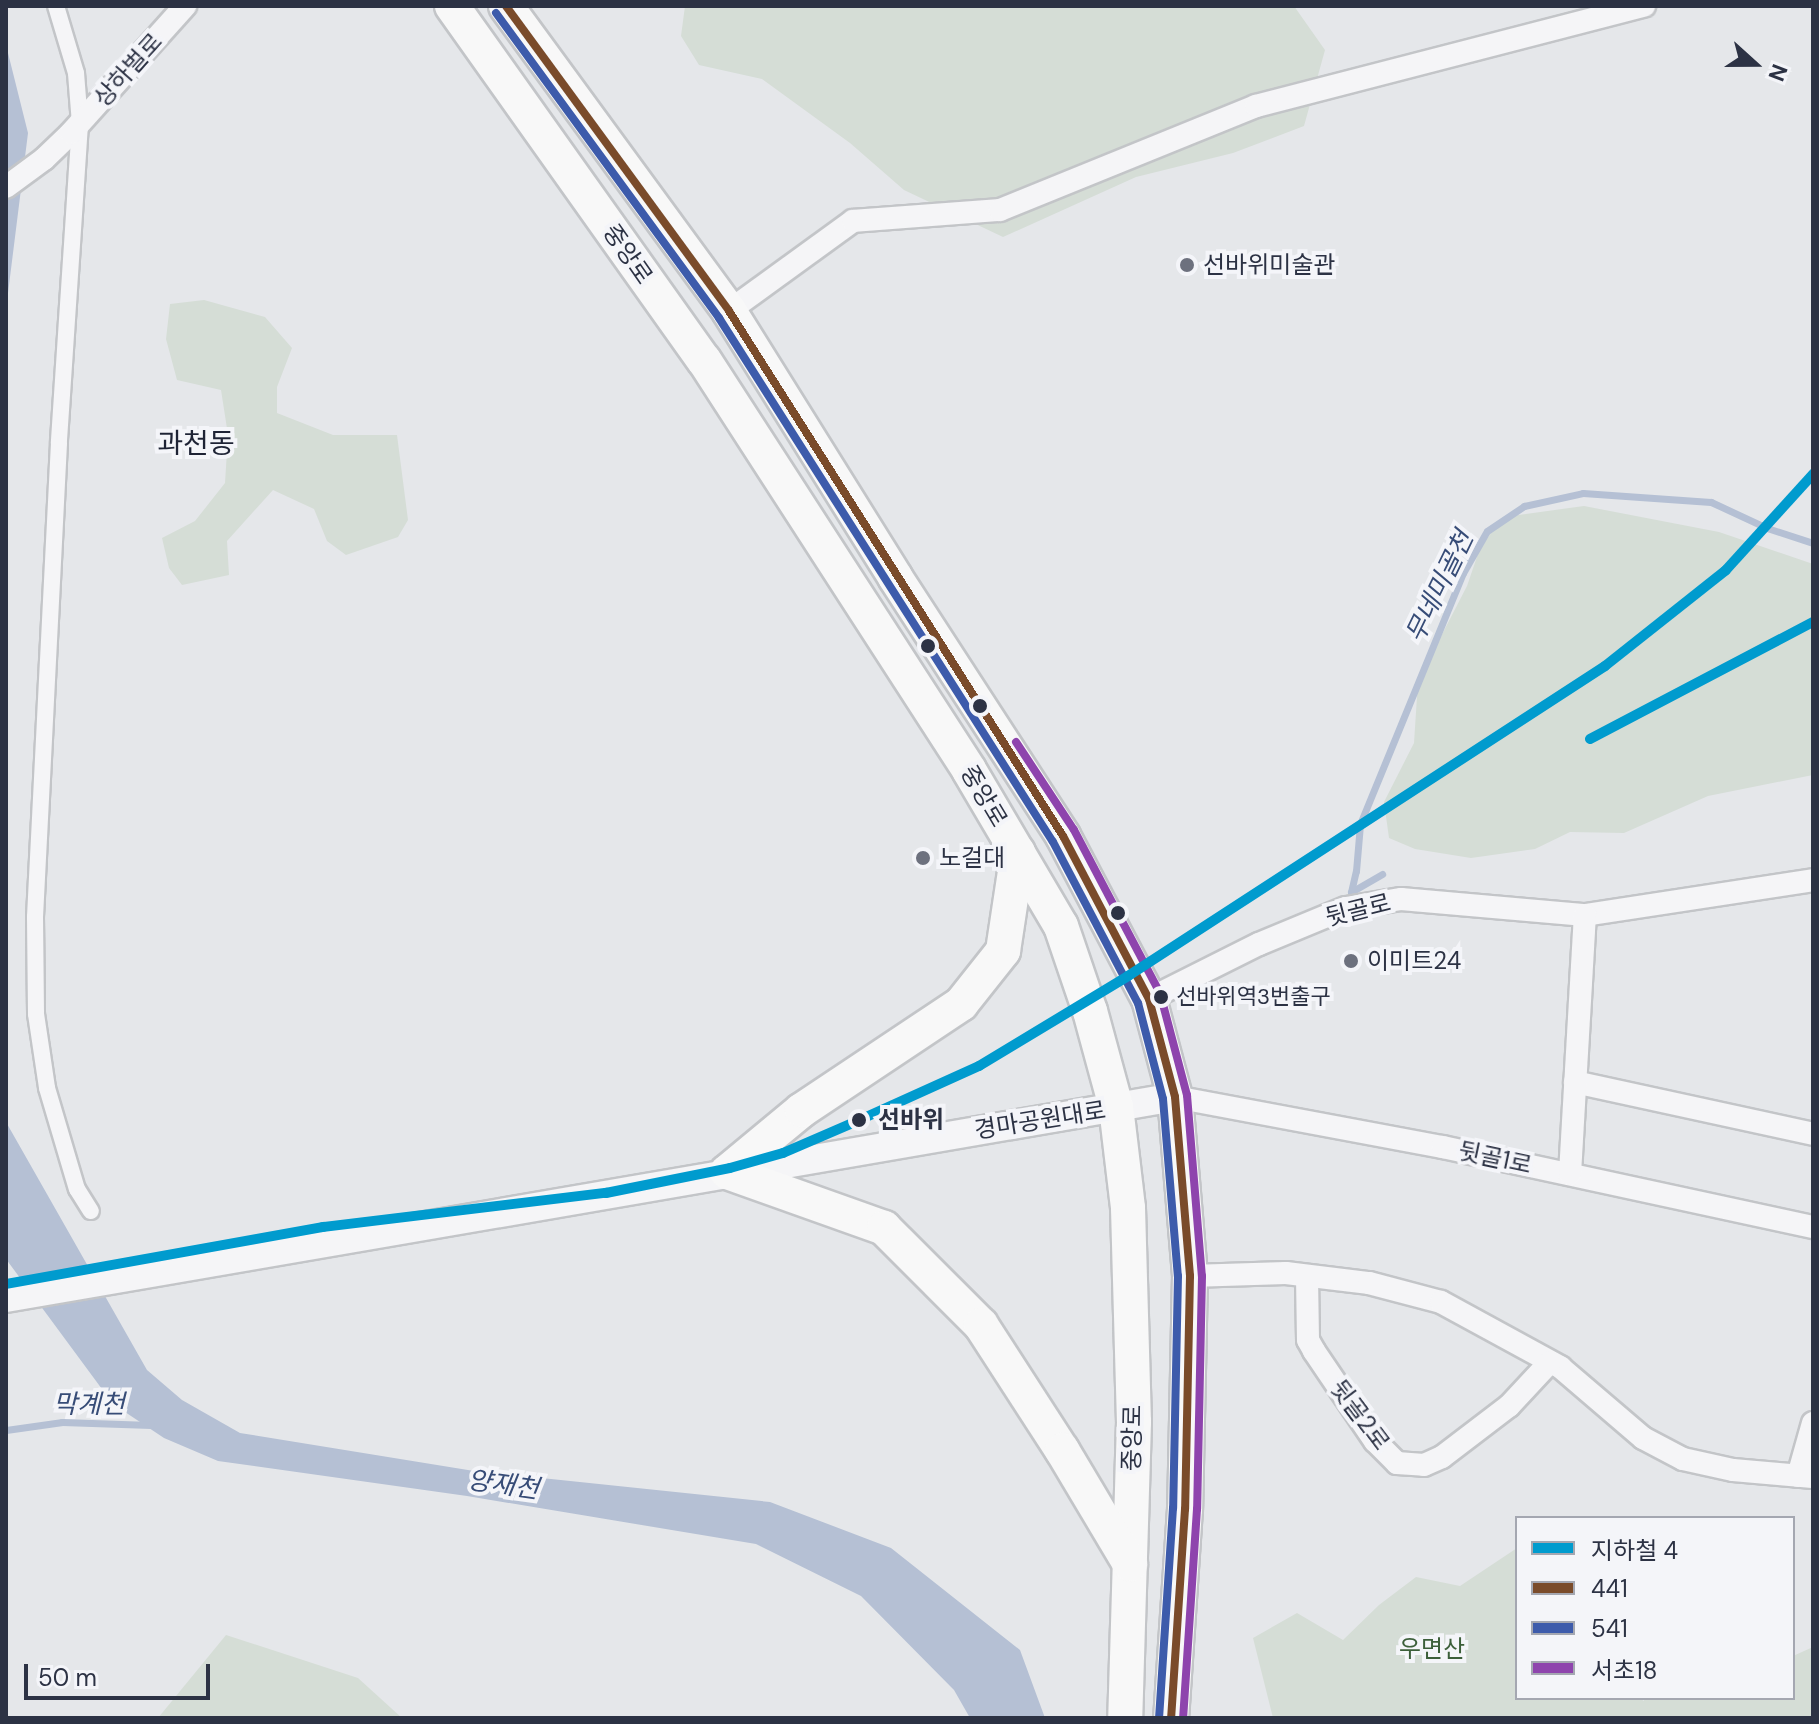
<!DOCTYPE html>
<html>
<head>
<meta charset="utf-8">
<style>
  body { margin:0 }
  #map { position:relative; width:1819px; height:1724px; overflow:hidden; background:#e5e7ea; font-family:"DM Sans","Noto Sans KR",sans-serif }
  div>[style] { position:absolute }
  .green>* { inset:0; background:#d5ddd6 }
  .water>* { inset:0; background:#b5c0d4 }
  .stream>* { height:7px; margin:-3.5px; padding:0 3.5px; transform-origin:3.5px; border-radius:3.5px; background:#b5c0d4 }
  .roads { filter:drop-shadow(2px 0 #c3c5c8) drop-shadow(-2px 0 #c3c5c8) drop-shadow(0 2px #c3c5c8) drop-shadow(0 -2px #c3c5c8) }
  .pedestrian>* { height:16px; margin:-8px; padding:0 8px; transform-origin:8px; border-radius:8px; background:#f5f5f7 }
  .minor>* { height:22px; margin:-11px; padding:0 11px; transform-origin:11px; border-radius:11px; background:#f5f5f7 }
  .tertiary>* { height:28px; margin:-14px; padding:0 14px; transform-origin:14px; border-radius:14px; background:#f5f5f7 }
  .primary>* { height:34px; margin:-17px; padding:0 17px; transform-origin:17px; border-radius:17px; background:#f8f8f8 }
  .bus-1>* { height:8px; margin:-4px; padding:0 4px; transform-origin:4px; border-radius:4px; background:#7a4b2a }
  .bus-2>* { height:8px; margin:-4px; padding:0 4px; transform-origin:4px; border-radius:4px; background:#3d5bab }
  .bus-3>* { height:8px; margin:-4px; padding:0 4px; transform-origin:4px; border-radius:4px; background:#8e44ad }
  .metro-1>* { height:10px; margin:-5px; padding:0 5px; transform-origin:5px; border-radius:5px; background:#009bce }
  .dots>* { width:22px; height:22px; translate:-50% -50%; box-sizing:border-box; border:4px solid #f4f5f9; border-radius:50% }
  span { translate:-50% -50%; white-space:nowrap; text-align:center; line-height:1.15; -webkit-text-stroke:8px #f4f5f9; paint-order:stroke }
  .bus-label { font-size:22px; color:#2c3244 }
  .left { translate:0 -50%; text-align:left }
  .street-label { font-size:24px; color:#2c3244 }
  .poi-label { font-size:24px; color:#2c3244 }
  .stop-label { font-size:24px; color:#2c3244; font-weight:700 }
  .park-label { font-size:24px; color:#3c5f3a }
  .water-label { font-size:26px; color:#374c77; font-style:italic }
  .quarter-label { font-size:28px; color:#1e2335 }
  .frame { position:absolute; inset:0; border:8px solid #2c3244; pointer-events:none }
  .legend { position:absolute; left:1515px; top:1516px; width:280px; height:184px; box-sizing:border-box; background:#f4f5f9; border:2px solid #a4a7b1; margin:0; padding:10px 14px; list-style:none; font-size:24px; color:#2c3244 }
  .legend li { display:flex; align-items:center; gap:16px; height:40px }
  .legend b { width:40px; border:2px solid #a4a7b1 }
  .north { position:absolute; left:1715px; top:24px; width:80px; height:80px; -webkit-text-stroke:6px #f4f5f9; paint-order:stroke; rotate:111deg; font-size:22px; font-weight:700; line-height:32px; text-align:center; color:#2c3244 }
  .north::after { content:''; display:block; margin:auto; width:28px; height:36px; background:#2c3244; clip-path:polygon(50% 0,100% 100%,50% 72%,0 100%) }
  .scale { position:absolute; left:24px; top:1664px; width:186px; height:36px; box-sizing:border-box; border:4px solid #2c3244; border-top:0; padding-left:10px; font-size:24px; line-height:28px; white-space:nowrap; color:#2c3244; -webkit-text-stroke:6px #f4f5f9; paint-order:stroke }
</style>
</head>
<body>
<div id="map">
  <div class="green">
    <div style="clip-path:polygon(685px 6px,1294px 6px,1325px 50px,1304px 126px,1233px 153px,1136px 177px,1003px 237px,904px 190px,850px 143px,762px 79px,699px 65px,681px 36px)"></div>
    <div style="clip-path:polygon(204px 300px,265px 317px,292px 348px,277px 387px,277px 413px,333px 435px,397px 435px,408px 520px,398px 537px,346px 555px,327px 541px,314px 509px,273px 490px,227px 541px,229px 575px,182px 585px,169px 568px,162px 538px,195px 521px,225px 483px,228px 435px,221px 390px,177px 380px,166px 339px,170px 304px)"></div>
    <div style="clip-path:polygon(1584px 506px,1719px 532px,1813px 564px,1813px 775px,1708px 796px,1624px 833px,1570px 832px,1535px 849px,1471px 858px,1415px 849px,1389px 838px,1384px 802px,1414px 743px,1418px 681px,1467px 586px,1480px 548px,1503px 517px)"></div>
    <div style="clip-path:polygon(1517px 1548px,1517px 1698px,1639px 1698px,1644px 1701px,1644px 1698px,1793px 1698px,1793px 1656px,1813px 1647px,1813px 1718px,1273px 1718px,1253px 1638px,1297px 1613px,1343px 1640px,1379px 1605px,1416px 1577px,1460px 1586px)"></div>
    <div style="clip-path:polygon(226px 1635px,358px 1678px,402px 1718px,158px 1718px)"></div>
  </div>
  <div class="water">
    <div style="clip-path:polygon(6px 45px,28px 133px,6px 309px)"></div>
    <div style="clip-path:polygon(6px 1122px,147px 1370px,182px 1400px,240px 1433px,474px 1471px,770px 1502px,891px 1548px,1020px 1650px,1045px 1718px,970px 1718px,954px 1690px,861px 1596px,756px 1544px,467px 1496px,218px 1461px,164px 1438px,113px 1404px,6px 1259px)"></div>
  </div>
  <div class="stream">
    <div style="left:1351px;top:892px;width:22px;rotate:-77deg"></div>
    <div style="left:1356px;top:871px;width:47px;rotate:-85.1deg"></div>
    <div style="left:1360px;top:824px;width:271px;rotate:-67.7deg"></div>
    <div style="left:1463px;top:573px;width:48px;rotate:-60.3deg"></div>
    <div style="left:1487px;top:531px;width:45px;rotate:-34deg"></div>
    <div style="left:1524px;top:506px;width:60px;rotate:-12.4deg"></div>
    <div style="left:1583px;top:493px;width:128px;rotate:4deg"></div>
    <div style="left:1711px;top:502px;width:62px;rotate:24.9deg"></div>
    <div style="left:1767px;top:528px;width:48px;rotate:18.1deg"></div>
    <div style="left:1351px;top:892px;width:36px;rotate:-30deg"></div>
    <div style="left:6px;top:1430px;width:57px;rotate:-8.1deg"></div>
    <div style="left:62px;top:1422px;width:89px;rotate:1.9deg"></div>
  </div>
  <div class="roads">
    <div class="pedestrian">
      <div style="left:56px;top:6px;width:70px;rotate:73.4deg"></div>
      <div style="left:76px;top:73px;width:51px;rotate:85.5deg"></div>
      <div style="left:80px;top:124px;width:320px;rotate:93.8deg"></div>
      <div style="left:59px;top:443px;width:475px;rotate:92.9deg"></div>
      <div style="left:35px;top:917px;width:97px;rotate:89.4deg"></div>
      <div style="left:36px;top:1014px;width:75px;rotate:81.5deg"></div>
      <div style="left:47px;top:1088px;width:105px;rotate:73.5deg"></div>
      <div style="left:77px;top:1189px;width:26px;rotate:58deg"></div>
    </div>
    <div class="minor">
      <div style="left:6px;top:187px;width:47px;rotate:-36.4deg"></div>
      <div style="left:44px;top:159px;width:37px;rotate:-44deg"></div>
      <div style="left:71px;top:133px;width:171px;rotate:-48.1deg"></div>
      <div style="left:729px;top:311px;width:153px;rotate:-36deg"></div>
      <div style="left:853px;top:221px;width:147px;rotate:-4.3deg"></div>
      <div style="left:1000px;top:210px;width:276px;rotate:-22.1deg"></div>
      <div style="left:1256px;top:106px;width:401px;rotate:-14.5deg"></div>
      <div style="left:1149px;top:999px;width:123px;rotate:-26.6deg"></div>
      <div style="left:1259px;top:944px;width:94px;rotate:-22.5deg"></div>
      <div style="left:1346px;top:908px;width:56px;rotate:-9.3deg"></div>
      <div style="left:1401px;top:899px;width:185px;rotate:5deg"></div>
      <div style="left:1585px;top:915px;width:231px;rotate:-8.7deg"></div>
      <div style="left:1575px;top:1082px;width:244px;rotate:12.3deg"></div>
      <div style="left:1175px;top:1097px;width:273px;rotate:10.6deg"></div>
      <div style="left:1443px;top:1147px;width:379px;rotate:12.2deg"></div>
      <div style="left:1570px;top:1174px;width:259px;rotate:-86.7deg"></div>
      <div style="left:1190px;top:1276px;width:96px;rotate:-1.8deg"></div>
      <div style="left:1286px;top:1273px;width:84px;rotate:6.9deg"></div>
      <div style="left:1369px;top:1283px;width:74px;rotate:14.8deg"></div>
      <div style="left:1441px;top:1302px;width:136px;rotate:28.6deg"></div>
      <div style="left:1560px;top:1367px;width:109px;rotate:40.5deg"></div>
      <div style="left:1643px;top:1438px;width:45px;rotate:27.7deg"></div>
      <div style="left:1683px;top:1459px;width:51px;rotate:12.4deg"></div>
      <div style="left:1733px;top:1470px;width:80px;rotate:5deg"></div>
      <div style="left:1307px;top:1276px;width:64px;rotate:89.1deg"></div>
      <div style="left:1308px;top:1340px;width:13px;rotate:61deg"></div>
      <div style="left:1314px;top:1351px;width:109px;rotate:55.9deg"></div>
      <div style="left:1375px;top:1441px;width:31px;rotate:45deg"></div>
      <div style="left:1397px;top:1463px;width:27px;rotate:4deg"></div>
      <div style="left:1424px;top:1465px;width:20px;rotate:-24deg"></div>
      <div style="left:1442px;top:1457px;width:84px;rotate:-37.3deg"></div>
      <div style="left:1509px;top:1406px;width:60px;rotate:-47deg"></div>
      <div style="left:1798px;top:1476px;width:55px;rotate:-74.2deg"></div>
    </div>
    <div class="tertiary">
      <div style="left:6px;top:1298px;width:1186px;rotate:-9.76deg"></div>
    </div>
    <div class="primary">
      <div style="left:452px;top:6px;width:435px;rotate:54.6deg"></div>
      <div style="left:704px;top:360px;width:488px;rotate:57.1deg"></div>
      <div style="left:969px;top:770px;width:181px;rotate:59.5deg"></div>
      <div style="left:1061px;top:926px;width:90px;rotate:71.2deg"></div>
      <div style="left:1090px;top:1011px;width:99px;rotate:74.8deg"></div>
      <div style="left:1116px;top:1107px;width:102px;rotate:83.2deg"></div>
      <div style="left:1128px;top:1208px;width:214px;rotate:88.4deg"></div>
      <div style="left:1134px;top:1422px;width:296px;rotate:91.7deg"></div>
      <div style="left:506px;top:6px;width:378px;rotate:53.8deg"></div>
      <div style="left:729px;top:311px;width:314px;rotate:58deg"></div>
      <div style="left:895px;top:577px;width:309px;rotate:57deg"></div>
      <div style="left:1063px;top:836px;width:184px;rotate:62.2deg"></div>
      <div style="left:1149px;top:999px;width:101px;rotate:75.1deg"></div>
      <div style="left:1175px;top:1097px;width:180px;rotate:85.2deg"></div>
      <div style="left:1190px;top:1276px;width:233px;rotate:91.2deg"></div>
      <div style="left:1185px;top:1509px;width:209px;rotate:93.8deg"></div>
      <div style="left:727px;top:1172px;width:167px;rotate:19.6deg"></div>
      <div style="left:884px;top:1228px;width:137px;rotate:45deg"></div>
      <div style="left:981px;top:1325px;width:149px;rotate:57.1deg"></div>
      <div style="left:1062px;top:1450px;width:133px;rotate:59.2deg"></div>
      <div style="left:727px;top:1172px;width:97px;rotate:-39.6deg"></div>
      <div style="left:802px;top:1110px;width:191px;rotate:-33.7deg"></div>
      <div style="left:961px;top:1004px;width:68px;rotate:-51.6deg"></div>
      <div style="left:1003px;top:951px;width:100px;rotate:-81.4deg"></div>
    </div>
  </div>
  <div class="bus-1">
    <div style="left:506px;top:6px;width:378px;rotate:53.8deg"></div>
    <div style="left:729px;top:311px;width:622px;rotate:57.54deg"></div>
    <div style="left:1063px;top:836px;width:184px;rotate:62.2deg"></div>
    <div style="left:1149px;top:999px;width:101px;rotate:75.1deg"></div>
    <div style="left:1175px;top:1097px;width:180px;rotate:85.2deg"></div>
    <div style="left:1190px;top:1276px;width:233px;rotate:91.2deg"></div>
    <div style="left:1185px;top:1509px;width:209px;rotate:93.8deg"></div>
  </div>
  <div class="bus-2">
    <div style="left:496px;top:13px;width:378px;rotate:53.8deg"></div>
    <div style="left:719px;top:318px;width:621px;rotate:57.49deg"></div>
    <div style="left:1053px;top:842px;width:182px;rotate:62.2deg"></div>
    <div style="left:1138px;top:1003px;width:99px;rotate:75.4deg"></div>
    <div style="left:1163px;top:1099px;width:178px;rotate:85.2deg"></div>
    <div style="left:1178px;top:1276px;width:232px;rotate:91.2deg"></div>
    <div style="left:1173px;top:1508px;width:209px;rotate:93.8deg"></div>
  </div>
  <div class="bus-3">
    <div style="left:1016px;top:742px;width:105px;rotate:56.6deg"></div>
    <div style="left:1074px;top:830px;width:184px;rotate:62.2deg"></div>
    <div style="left:1160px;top:993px;width:106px;rotate:75.2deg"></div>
    <div style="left:1187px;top:1095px;width:182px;rotate:85.3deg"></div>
    <div style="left:1202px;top:1276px;width:233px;rotate:91.2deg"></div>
    <div style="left:1197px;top:1509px;width:209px;rotate:93.8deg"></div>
  </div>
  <div class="metro-1">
    <div style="left:1590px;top:739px;width:252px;rotate:-27.7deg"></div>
    <div style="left:6px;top:1284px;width:322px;rotate:-10.2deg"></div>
    <div style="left:323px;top:1227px;width:285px;rotate:-6.9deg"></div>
    <div style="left:606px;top:1193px;width:126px;rotate:-11.4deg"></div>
    <div style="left:730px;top:1168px;width:55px;rotate:-15.8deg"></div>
    <div style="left:783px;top:1153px;width:78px;rotate:-23.3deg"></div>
    <div style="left:855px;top:1122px;width:136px;rotate:-24.3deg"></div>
    <div style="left:979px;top:1066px;width:174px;rotate:-31.1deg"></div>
    <div style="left:1128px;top:976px;width:569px;rotate:-33.02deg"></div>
    <div style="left:1605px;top:666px;width:154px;rotate:-38.4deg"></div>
    <div style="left:1726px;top:570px;width:130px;rotate:-47.8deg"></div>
  </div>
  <div class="dots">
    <div style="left:1187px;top:265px;background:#6d717e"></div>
    <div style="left:928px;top:646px;background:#2c3244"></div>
    <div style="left:980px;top:706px;background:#2c3244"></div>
    <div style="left:923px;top:858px;background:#6d717e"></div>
    <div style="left:1118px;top:913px;background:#2c3244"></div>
    <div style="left:1351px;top:961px;background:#6d717e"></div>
    <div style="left:1161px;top:997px;background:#2c3244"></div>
    <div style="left:859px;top:1120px;background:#2c3244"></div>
  </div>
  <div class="bus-label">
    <span class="left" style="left:1176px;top:997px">선바위역3번출구</span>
  </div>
  <div class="street-label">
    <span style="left:128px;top:70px;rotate:-48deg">상하벌로</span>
    <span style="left:628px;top:254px;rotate:55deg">중앙로</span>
    <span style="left:984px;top:796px;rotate:59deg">중앙로</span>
    <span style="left:1358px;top:910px;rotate:-14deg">뒷골로</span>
    <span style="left:1040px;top:1120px;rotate:-9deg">경마공원대로</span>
    <span style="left:1495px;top:1158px;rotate:12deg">뒷골1로</span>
    <span style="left:1360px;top:1415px;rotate:53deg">뒷골2로</span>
    <span style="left:1132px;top:1438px;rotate:-89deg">중앙로</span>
  </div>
  <div class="poi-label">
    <span class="left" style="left:1203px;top:265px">선바위미술관</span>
    <span class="left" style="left:939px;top:858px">노걸대</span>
    <span class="left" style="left:1367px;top:961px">이미트24</span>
  </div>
  <div class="stop-label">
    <span class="left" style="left:878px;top:1120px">선바위</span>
  </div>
  <div class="park-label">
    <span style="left:1432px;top:1649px">우면산</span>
  </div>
  <div class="water-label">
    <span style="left:1440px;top:587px;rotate:-64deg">무네미골천</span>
    <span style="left:89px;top:1405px">막계천</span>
    <span style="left:503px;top:1485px;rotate:8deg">양재천</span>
  </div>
  <div class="quarter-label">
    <span style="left:196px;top:444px">과천동</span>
  </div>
  <div class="frame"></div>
  <ul class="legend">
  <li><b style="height:10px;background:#009bce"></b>지하철 4</li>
  <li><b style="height:10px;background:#7a4b2a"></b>441</li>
  <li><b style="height:10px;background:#3d5bab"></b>541</li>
  <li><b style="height:10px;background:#8e44ad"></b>서초18</li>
  </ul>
  <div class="north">N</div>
  <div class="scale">50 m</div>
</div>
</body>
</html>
